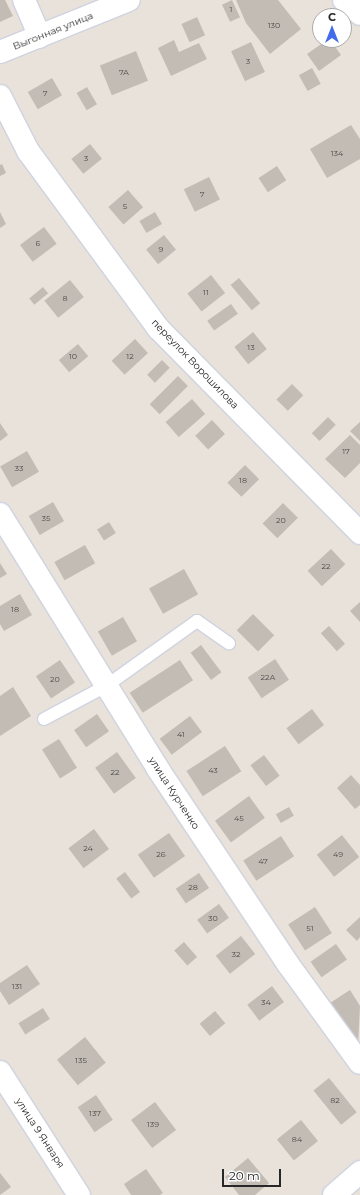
<!DOCTYPE html>
<html>
<head>
<meta charset="utf-8">
<style>
  body { margin:0 }
  #map { position:relative; width:360px; height:1195px; overflow:hidden; background:#e9e2da; font-family:Montserrat,sans-serif }
  div>[style] { position:absolute }
  .building>* { inset:0; background:#c2bcb5; transform-origin:0 0 }
  .roads { filter:drop-shadow(1px 0 #cfd3e0) drop-shadow(-1px 0 #cfd3e0) drop-shadow(0 1px #cfd3e0) drop-shadow(0 -1px #cfd3e0) }
  .lane>* { height:12px; margin:-6px; padding:0 6px; transform-origin:6px; border-radius:6px; background:#fff }
  .street>* { height:22px; margin:-11px; padding:0 11px; transform-origin:11px; border-radius:11px; background:#fff }
  .secondary>* { height:22px; margin:-11px; padding:0 11px; transform-origin:11px; border-radius:11px; background:#fff }
  span { translate:-50% -50%; white-space:nowrap; text-align:center; line-height:1.15; -webkit-text-stroke:3px #fff; paint-order:stroke }
  .number-label { font-size:8px; color:#4e4c4a }
  .number-label span { -webkit-text-stroke-width:0 }
  .street-label { font-size:10px; color:#272727 }
  .north { position:absolute; left:312px; top:8px; width:40px; height:40px; box-sizing:border-box; background:#fff; border:1px solid #a9a9a9; border-radius:50%; rotate:0deg; font-size:11px; font-weight:700; line-height:16px; text-align:center; color:#272727 }
  .north::after { content:''; display:block; margin:auto; width:14px; height:18px; background:#426bee; clip-path:polygon(50% 0,100% 100%,50% 72%,0 100%) }
  .scale { position:absolute; left:222px; top:1169px; width:59px; height:18px; box-sizing:border-box; border:2px solid #272727; border-top:0; padding-left:5px; font-size:12px; line-height:14px; white-space:nowrap; color:#272727; -webkit-text-stroke:3px #fff; paint-order:stroke }
</style>
</head>
<body>
<div id="map">
  <div class="building">
    <div style="clip-path:polygon(0 0,5px 0,13px 16px,0 22px)"></div>
    <div style="left:232px;top:0;width:19px;height:11px;rotate:65deg"></div>
    <div style="clip-path:polygon(236px 0,278px 0,301px 29px,270px 54px,246px 23px)"></div>
    <div style="left:197px;top:17px;width:20px;height:17px;rotate:66deg"></div>
    <div style="clip-path:polygon(174px 40px,179px 52px,199px 43px,207px 59px,171px 76px,158px 48px)"></div>
    <div style="clip-path:polygon(327px 40px,330px 40px,341px 55px,319px 71px,307px 54px)"></div>
    <div style="left:251px;top:42px;width:33px;height:22px;rotate:65deg"></div>
    <div style="left:136px;top:51px;width:32px;height:39px;rotate:68deg"></div>
    <div style="left:312px;top:68px;width:18px;height:15px;rotate:61deg"></div>
    <div style="left:52px;top:78px;width:20px;height:28px;rotate:60deg"></div>
    <div style="left:87px;top:87px;width:20px;height:12px;rotate:60deg"></div>
    <div style="clip-path:polygon(351px 125px,360px 139px,360px 159px,327px 178px,310px 149px)"></div>
    <div style="left:90px;top:144px;width:19px;height:24px;rotate:51deg"></div>
    <div style="clip-path:polygon(2px 164px,6px 173px,0 176px,0 165px)"></div>
    <div style="left:277px;top:166px;width:17px;height:22px;rotate:57deg"></div>
    <div style="left:209px;top:177px;width:25px;height:28px;rotate:64deg"></div>
    <div style="left:128px;top:190px;width:23px;height:26px;rotate:49deg"></div>
    <div style="clip-path:polygon(0 212px,6px 224px,0 228px)"></div>
    <div style="left:155px;top:212px;width:14px;height:18px;rotate:60deg"></div>
    <div style="left:44px;top:227px;width:21px;height:30px;rotate:53deg"></div>
    <div style="left:164px;top:235px;width:19px;height:23px;rotate:51deg"></div>
    <div style="left:211px;top:275px;width:23px;height:30px;rotate:52deg"></div>
    <div style="left:239px;top:278px;width:33px;height:11px;rotate:50deg"></div>
    <div style="left:70px;top:280px;width:22px;height:33px;rotate:51deg"></div>
    <div style="left:43px;top:287px;width:8px;height:18px;rotate:50deg"></div>
    <div style="left:231px;top:304px;width:12px;height:29px;rotate:55deg"></div>
    <div style="left:253px;top:332px;width:22px;height:24px;rotate:51deg"></div>
    <div style="left:135px;top:339px;width:19px;height:32px;rotate:47deg"></div>
    <div style="left:78px;top:344px;width:16px;height:25px;rotate:50deg"></div>
    <div style="left:162px;top:360px;width:11px;height:21px;rotate:45deg"></div>
    <div style="left:178px;top:376px;width:14px;height:40px;rotate:45deg"></div>
    <div style="left:292px;top:384px;width:16px;height:22px;rotate:45deg"></div>
    <div style="left:192px;top:399px;width:20px;height:35px;rotate:49deg"></div>
    <div style="left:328px;top:417px;width:11px;height:23px;rotate:45deg"></div>
    <div style="left:212px;top:420px;width:19px;height:23px;rotate:47deg"></div>
    <div style="clip-path:polygon(360px 422px,360px 441px,350px 431px)"></div>
    <div style="clip-path:polygon(0 423px,8px 435px,0 441px)"></div>
    <div style="clip-path:polygon(350px 435px,360px 445px,360px 463px,345px 478px,325px 459px)"></div>
    <div style="left:27px;top:451px;width:24px;height:31px;rotate:60deg"></div>
    <div style="left:245px;top:465px;width:20px;height:25px;rotate:45deg"></div>
    <div style="left:53px;top:502px;width:22px;height:28px;rotate:60deg"></div>
    <div style="left:283px;top:503px;width:21px;height:29px;rotate:45deg"></div>
    <div style="left:109px;top:522px;width:13px;height:14px;rotate:58deg"></div>
    <div style="left:85px;top:545px;width:21px;height:35px;rotate:61deg"></div>
    <div style="left:331px;top:549px;width:21px;height:32px;rotate:47deg"></div>
    <div style="clip-path:polygon(0 563px,7px 574px,0 578px)"></div>
    <div style="left:184px;top:569px;width:29px;height:40px;rotate:61deg"></div>
    <div style="clip-path:polygon(20px 594px,32px 615px,4px 631px,0 624px,0 606px)"></div>
    <div style="clip-path:polygon(360px 602px,360px 622px,350px 611px)"></div>
    <div style="left:253px;top:614px;width:30px;height:23px;rotate:45deg"></div>
    <div style="left:123px;top:617px;width:28px;height:29px;rotate:60deg"></div>
    <div style="left:329px;top:626px;width:24px;height:11px;rotate:48deg"></div>
    <div style="left:201px;top:645px;width:34px;height:13px;rotate:53deg"></div>
    <div style="left:275px;top:659px;width:25px;height:33px;rotate:56deg"></div>
    <div style="left:60px;top:660px;width:27px;height:29px;rotate:56deg"></div>
    <div style="left:180px;top:660px;width:24px;height:60px;rotate:57deg"></div>
    <div style="clip-path:polygon(13px 687px,31px 716px,0 736px,0 696px)"></div>
    <div style="left:312px;top:709px;width:20px;height:32px;rotate:53deg"></div>
    <div style="left:97px;top:714px;width:21px;height:28px;rotate:55deg"></div>
    <div style="left:190px;top:716px;width:20px;height:38px;rotate:53deg"></div>
    <div style="left:59px;top:739px;width:34px;height:20px;rotate:58deg"></div>
    <div style="left:225px;top:746px;width:30px;height:46px;rotate:57deg"></div>
    <div style="left:117px;top:752px;width:32px;height:27px;rotate:54deg"></div>
    <div style="left:264px;top:755px;width:26px;height:17px;rotate:53deg"></div>
    <div style="clip-path:polygon(351px 775px,360px 785px,360px 805px,355px 809px,337px 788px)"></div>
    <div style="left:249px;top:796px;width:27px;height:42px;rotate:54deg"></div>
    <div style="left:289px;top:807px;width:10px;height:15px;rotate:61deg"></div>
    <div style="left:94px;top:829px;width:25px;height:32px;rotate:53deg"></div>
    <div style="left:169px;top:833px;width:28px;height:38px;rotate:55deg"></div>
    <div style="left:342px;top:835px;width:28px;height:32px;rotate:52deg"></div>
    <div style="left:281px;top:836px;width:24px;height:45px;rotate:57deg"></div>
    <div style="left:125px;top:872px;width:25px;height:11px;rotate:53deg"></div>
    <div style="left:199px;top:873px;width:18px;height:28px;rotate:56deg"></div>
    <div style="left:219px;top:904px;width:17px;height:27px;rotate:54deg"></div>
    <div style="left:315px;top:907px;width:31px;height:32px;rotate:57deg"></div>
    <div style="clip-path:polygon(360px 917px,360px 937px,357px 941px,346px 930px)"></div>
    <div style="left:241px;top:936px;width:23px;height:32px;rotate:52deg"></div>
    <div style="left:184px;top:942px;width:20px;height:13px;rotate:49deg"></div>
    <div style="left:336px;top:944px;width:19px;height:31px;rotate:55deg"></div>
    <div style="clip-path:polygon(27px 965px,40px 984px,9px 1005px,0 991px,0 983px)"></div>
    <div style="left:272px;top:986px;width:20px;height:31px;rotate:53deg"></div>
    <div style="clip-path:polygon(350px 990px,360px 1006px,358px 1046px,330px 1003px)"></div>
    <div style="left:43px;top:1008px;width:13px;height:29px;rotate:58deg"></div>
    <div style="left:215px;top:1011px;width:16px;height:20px;rotate:50deg"></div>
    <div style="left:85px;top:1037px;width:33px;height:36px;rotate:51deg"></div>
    <div style="left:329px;top:1078px;width:44px;height:20px;rotate:51deg"></div>
    <div style="left:96px;top:1095px;width:30px;height:22px;rotate:56deg"></div>
    <div style="left:155px;top:1102px;width:35px;height:30px;rotate:53deg"></div>
    <div style="left:301px;top:1120px;width:27px;height:31px;rotate:51deg"></div>
    <div style="clip-path:polygon(248px 1158px,269px 1183px,255px 1195px,239px 1195px,225px 1177px)"></div>
    <div style="clip-path:polygon(146px 1169px,163px 1193px,160px 1195px,131px 1195px,124px 1184px)"></div>
    <div style="clip-path:polygon(0 1173px,11px 1187px,0 1195px)"></div>
  </div>
  <div class="roads">
    <div class="lane">
      <div style="left:44px;top:719px;width:70px;rotate:-28deg"></div>
      <div style="left:106px;top:686px;width:112px;rotate:-35.5deg"></div>
      <div style="left:197px;top:621px;width:39px;rotate:35deg"></div>
    </div>
    <div class="street">
      <div style="left:24px;top:0;width:40px;rotate:66.6deg"></div>
      <div style="left:0;top:52px;width:139px;rotate:-22deg"></div>
      <div style="left:0;top:96px;width:62px;rotate:63deg"></div>
      <div style="left:28px;top:151px;width:220px;rotate:53.7deg"></div>
      <div style="left:158px;top:328px;width:288px;rotate:45.4deg"></div>
      <div style="left:0;top:514px;width:300px;rotate:58.2deg"></div>
      <div style="left:158px;top:769px;width:234px;rotate:56.3deg"></div>
      <div style="left:288px;top:964px;width:122px;rotate:54deg"></div>
      <div style="left:0;top:1072px;width:146px;rotate:57.3deg"></div>
    </div>
    <div class="secondary">
      <div style="left:344px;top:0;width:21px;rotate:41deg"></div>
      <div style="left:334px;top:1195px;width:35px;rotate:-41deg"></div>
    </div>
  </div>
  <div class="number-label">
    <span style="left:231px;top:10px">1</span>
    <span style="left:274px;top:26px">130</span>
    <span style="left:248px;top:62px">3</span>
    <span style="left:124px;top:73px">7А</span>
    <span style="left:45px;top:94px">7</span>
    <span style="left:337px;top:154px">134</span>
    <span style="left:86px;top:159px">3</span>
    <span style="left:202px;top:195px">7</span>
    <span style="left:125px;top:207px">5</span>
    <span style="left:38px;top:244px">6</span>
    <span style="left:161px;top:250px">9</span>
    <span style="left:206px;top:293px">11</span>
    <span style="left:65px;top:299px">8</span>
    <span style="left:251px;top:348px">13</span>
    <span style="left:73px;top:357px">10</span>
    <span style="left:130px;top:357px">12</span>
    <span style="left:346px;top:452px">17</span>
    <span style="left:19px;top:469px">33</span>
    <span style="left:243px;top:481px">18</span>
    <span style="left:46px;top:519px">35</span>
    <span style="left:281px;top:521px">20</span>
    <span style="left:326px;top:567px">22</span>
    <span style="left:15px;top:610px">18</span>
    <span style="left:268px;top:678px">22А</span>
    <span style="left:55px;top:680px">20</span>
    <span style="left:181px;top:735px">41</span>
    <span style="left:213px;top:771px">43</span>
    <span style="left:115px;top:773px">22</span>
    <span style="left:239px;top:819px">45</span>
    <span style="left:88px;top:849px">24</span>
    <span style="left:161px;top:855px">26</span>
    <span style="left:338px;top:855px">49</span>
    <span style="left:263px;top:862px">47</span>
    <span style="left:193px;top:888px">28</span>
    <span style="left:213px;top:919px">30</span>
    <span style="left:310px;top:929px">51</span>
    <span style="left:236px;top:955px">32</span>
    <span style="left:17px;top:987px">131</span>
    <span style="left:266px;top:1003px">34</span>
    <span style="left:81px;top:1061px">135</span>
    <span style="left:335px;top:1101px">82</span>
    <span style="left:95px;top:1114px">137</span>
    <span style="left:153px;top:1125px">139</span>
    <span style="left:297px;top:1140px">84</span>
  </div>
  <div class="street-label">
    <span style="left:53px;top:31px;rotate:-22deg">Выгонная улица</span>
    <span style="left:195px;top:364px;rotate:46deg">переулок Ворошилова</span>
    <span style="left:174px;top:793px;rotate:57deg">улица Курченко</span>
    <span style="left:40px;top:1133px;rotate:57deg">улица 9 Января</span>
  </div>
  <div class="north">С</div>
  <div class="scale">20 m</div>
</div>
</body>
</html>
